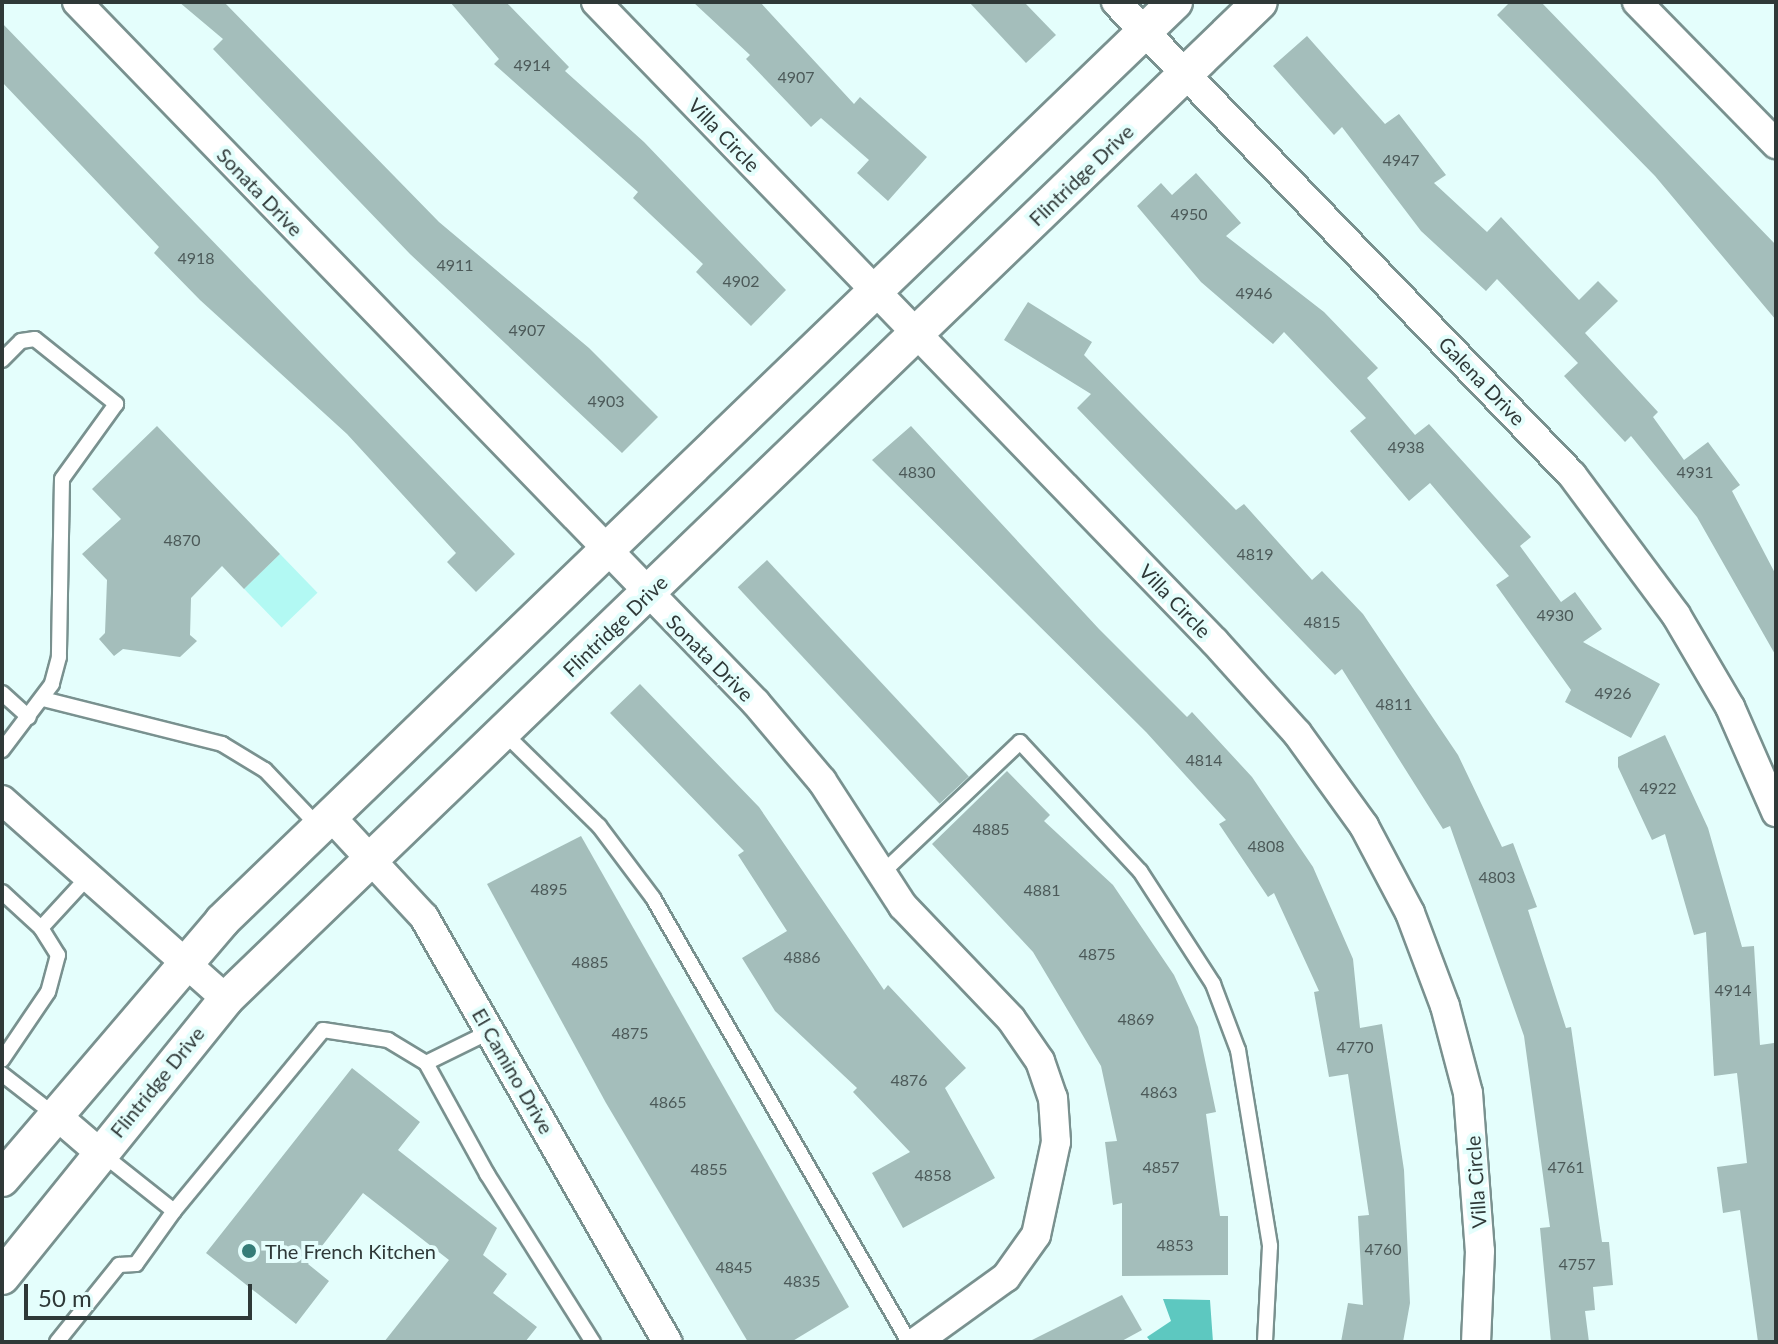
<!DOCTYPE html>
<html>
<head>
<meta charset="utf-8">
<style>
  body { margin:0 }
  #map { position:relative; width:1778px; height:1344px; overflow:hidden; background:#e4fefc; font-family:Lato,sans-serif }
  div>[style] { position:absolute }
  .green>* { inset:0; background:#b2f9f3; transform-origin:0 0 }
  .water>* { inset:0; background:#5dc8c0 }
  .building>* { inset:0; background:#a4bebb; transform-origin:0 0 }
  .roads { filter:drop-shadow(2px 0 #79918f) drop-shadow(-2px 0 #79918f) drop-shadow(0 2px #79918f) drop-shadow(0 -2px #79918f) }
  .service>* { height:14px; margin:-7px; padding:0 7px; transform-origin:7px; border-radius:7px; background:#fff }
  .minor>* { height:28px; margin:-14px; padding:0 14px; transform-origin:14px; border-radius:14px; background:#fff }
  .tertiary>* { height:34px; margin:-17px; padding:0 17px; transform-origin:17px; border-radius:17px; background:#fff }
  .dots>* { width:22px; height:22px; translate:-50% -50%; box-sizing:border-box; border:4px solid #e4fefc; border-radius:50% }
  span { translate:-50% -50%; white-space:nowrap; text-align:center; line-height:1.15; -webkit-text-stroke:8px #e4fefc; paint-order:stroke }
  .number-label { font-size:16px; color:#4c5a59 }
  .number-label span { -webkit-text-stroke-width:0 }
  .street-label { font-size:20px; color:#2f3938 }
  .poi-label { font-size:20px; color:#2f3938 }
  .left { translate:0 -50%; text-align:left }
  .frame { position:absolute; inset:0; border:4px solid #2f3938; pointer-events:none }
  .scale { position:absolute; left:24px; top:1284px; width:228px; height:36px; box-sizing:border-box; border:4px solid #2f3938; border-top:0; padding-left:10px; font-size:24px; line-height:28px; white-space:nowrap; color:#2f3938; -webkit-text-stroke:6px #e4fefc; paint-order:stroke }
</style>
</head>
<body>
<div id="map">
  <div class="green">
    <div style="left:280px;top:554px;width:54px;height:50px;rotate:46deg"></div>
  </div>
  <div class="water">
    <div style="clip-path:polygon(1163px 1299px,1210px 1300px,1213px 1342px,1151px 1342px,1147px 1337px,1171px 1321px)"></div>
  </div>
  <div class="building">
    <div style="clip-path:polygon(179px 2px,224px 2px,439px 222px,589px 348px,658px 417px,622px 453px,410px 254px,213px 49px,223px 39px)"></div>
    <div style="clip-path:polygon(450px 2px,506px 2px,569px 67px,565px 71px,644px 142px,786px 290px,751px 326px,696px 272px,703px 264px,633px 198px,638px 192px,494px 64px,499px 59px)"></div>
    <div style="clip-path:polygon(693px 2px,760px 2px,854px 104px,860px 97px,927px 157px,888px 201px,857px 173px,869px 160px,821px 118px,811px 127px,746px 59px,750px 55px)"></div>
    <div style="clip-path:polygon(969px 2px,1024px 2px,1056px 35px,1026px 63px)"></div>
    <div style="clip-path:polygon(1510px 2px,1541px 2px,1776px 245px,1776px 320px,1655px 176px,1497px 15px)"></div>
    <div style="clip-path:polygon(2px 23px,515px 554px,476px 592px,447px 562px,456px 553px,347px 434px,200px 300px,154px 253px,159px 247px,2px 82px)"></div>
    <div style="clip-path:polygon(1307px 36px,1385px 124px,1399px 114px,1446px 175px,1434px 183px,1487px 232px,1501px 217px,1579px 300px,1598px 281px,1618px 301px,1585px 333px,1658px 412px,1653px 417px,1684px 460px,1708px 442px,1740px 485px,1732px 491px,1776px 575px,1776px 656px,1697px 517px,1631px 436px,1625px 442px,1564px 376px,1578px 363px,1497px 279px,1486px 291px,1421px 231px,1342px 127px,1334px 135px,1273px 66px)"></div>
    <div style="clip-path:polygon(1196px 173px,1241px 223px,1226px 236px,1324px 312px,1378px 368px,1367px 378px,1415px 435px,1429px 424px,1531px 537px,1520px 546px,1561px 602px,1575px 592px,1602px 629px,1583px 642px,1660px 684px,1631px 738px,1565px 702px,1571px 690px,1496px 585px,1509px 576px,1430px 483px,1409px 501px,1350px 431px,1366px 418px,1284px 332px,1273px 344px,1201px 282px,1137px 206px,1161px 183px,1172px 195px)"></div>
    <div style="clip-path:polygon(1028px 302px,1092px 342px,1084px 355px,1236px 510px,1244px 504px,1312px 580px,1322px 571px,1363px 614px,1458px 755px,1502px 847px,1513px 843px,1537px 907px,1528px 910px,1566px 1028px,1571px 1027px,1602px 1242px,1609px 1242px,1613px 1285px,1593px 1287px,1595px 1310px,1585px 1311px,1589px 1342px,1551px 1342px,1540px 1228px,1550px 1227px,1524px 1036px,1450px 826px,1443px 829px,1342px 669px,1335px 675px,1077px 408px,1091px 394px,1004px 340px)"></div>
    <div style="clip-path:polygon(157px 426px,280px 554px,244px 589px,222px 566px,191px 598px,190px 635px,197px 641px,180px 657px,123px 649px,114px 656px,99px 639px,105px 633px,107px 580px,82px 554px,121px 519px,92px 489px)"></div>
    <div style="clip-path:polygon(911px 426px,1099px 629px,1187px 717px,1192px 712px,1252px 777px,1313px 867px,1353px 959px,1360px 1028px,1382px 1024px,1404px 1170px,1410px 1303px,1403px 1342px,1341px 1342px,1348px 1303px,1363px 1305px,1358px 1216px,1369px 1215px,1348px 1074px,1329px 1077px,1314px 992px,1319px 991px,1274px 893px,1268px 897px,1219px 824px,1226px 820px,1146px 732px,872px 460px)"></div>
    <div style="left:767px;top:560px;width:296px;height:40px;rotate:47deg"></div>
    <div style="clip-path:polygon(640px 684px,759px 807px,884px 990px,888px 985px,966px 1068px,945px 1088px,995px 1178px,903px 1228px,872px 1173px,910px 1152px,853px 1092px,857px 1088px,775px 1011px,742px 958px,787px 931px,738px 855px,744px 851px,610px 713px)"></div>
    <div style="clip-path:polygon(1665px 735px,1708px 828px,1742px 947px,1754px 946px,1760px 1045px,1774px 1043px,1776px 1342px,1758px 1342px,1740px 1210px,1723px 1213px,1717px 1167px,1747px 1163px,1737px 1073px,1714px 1076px,1706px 932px,1694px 935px,1665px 834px,1652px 840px,1618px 767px,1618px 757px)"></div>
    <div style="clip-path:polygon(1007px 771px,1050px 815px,1044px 821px,1113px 885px,1174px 975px,1198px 1027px,1216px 1112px,1206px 1114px,1220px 1216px,1228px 1216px,1228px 1275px,1122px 1276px,1122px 1203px,1113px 1205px,1105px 1142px,1117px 1141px,1101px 1066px,1033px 952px,932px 844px)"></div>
    <div style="clip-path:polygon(581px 836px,849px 1307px,791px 1342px,748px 1342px,606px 1103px,487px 884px)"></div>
    <div style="clip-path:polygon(352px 1068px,420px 1122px,398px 1150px,497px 1228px,483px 1255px,507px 1274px,493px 1293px,537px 1327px,525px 1342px,384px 1342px,449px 1260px,363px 1193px,308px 1264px,329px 1281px,296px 1324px,206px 1253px)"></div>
    <div style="clip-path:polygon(1122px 1295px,1142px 1330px,1120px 1342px,1028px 1342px)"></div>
  </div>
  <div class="roads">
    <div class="service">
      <div style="left:2px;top:360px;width:27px;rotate:-45deg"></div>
      <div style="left:21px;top:341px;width:14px;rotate:-8deg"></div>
      <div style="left:35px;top:339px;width:104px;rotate:38.7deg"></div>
      <div style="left:116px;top:404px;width:92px;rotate:125.8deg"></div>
      <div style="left:62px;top:479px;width:178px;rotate:91deg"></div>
      <div style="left:59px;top:657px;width:28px;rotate:105deg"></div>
      <div style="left:52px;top:684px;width:83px;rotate:127.1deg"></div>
      <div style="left:2px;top:693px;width:36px;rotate:42deg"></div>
      <div style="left:43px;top:699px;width:185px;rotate:14.1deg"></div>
      <div style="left:222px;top:744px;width:50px;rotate:31.2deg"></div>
      <div style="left:265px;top:770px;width:81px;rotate:46.5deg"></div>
      <div style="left:504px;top:733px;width:133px;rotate:44.4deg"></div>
      <div style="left:599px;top:826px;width:90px;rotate:53.1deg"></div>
      <div style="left:653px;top:898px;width:513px;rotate:60.03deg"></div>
      <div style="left:880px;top:875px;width:193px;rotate:-43.5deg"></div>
      <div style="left:1020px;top:742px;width:176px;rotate:47.1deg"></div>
      <div style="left:1140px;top:871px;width:135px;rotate:57.1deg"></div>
      <div style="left:1213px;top:984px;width:71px;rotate:69.3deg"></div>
      <div style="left:1238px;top:1050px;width:199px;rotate:80.7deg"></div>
      <div style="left:1270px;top:1246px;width:96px;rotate:93deg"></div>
      <div style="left:2px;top:892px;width:53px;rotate:42.7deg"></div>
      <div style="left:41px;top:928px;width:32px;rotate:58deg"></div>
      <div style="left:58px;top:955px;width:38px;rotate:105deg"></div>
      <div style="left:48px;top:992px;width:82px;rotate:124.1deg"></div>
      <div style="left:41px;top:928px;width:68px;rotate:-47.4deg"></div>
      <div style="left:426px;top:1063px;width:127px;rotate:61.2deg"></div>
      <div style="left:487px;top:1174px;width:199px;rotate:57.8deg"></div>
      <div style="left:2px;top:1074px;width:68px;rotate:37.9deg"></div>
      <div style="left:174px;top:1211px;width:234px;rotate:-50.5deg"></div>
      <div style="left:323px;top:1030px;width:66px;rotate:8.7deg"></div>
      <div style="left:388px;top:1040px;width:44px;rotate:31.2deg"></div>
      <div style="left:426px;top:1063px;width:72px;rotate:-26.2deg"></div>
      <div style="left:57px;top:1342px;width:99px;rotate:-51.2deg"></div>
      <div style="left:119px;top:1265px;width:17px;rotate:-3deg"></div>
      <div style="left:136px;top:1264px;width:65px;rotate:-54.4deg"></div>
      <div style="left:174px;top:1211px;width:93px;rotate:-141.5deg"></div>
    </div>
    <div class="minor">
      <div style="left:77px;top:2px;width:976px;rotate:45.91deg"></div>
      <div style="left:756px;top:703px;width:102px;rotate:49.8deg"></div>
      <div style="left:822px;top:781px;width:149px;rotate:57.1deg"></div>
      <div style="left:903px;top:906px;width:156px;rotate:46.3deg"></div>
      <div style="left:1011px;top:1019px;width:51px;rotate:55.4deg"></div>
      <div style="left:1040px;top:1061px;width:39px;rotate:71deg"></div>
      <div style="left:1053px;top:1098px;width:44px;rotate:86.1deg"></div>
      <div style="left:1056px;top:1142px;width:95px;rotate:102.1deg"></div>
      <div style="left:1036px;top:1235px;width:52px;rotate:125.5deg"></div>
      <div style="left:1006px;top:1277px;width:111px;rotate:144.2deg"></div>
      <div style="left:596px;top:2px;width:890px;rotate:45.96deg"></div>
      <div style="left:1215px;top:642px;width:122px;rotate:48deg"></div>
      <div style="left:1297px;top:733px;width:115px;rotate:54.2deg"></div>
      <div style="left:1364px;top:826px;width:98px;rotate:62.1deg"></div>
      <div style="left:1410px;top:913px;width:99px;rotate:69.4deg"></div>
      <div style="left:1445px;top:1006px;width:90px;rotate:75.2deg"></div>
      <div style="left:1468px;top:1093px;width:158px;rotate:85.7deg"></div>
      <div style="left:1480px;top:1251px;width:91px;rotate:92.5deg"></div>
      <div style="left:1116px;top:2px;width:657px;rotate:46.05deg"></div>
      <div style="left:1572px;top:475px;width:174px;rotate:53.4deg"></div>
      <div style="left:1676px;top:615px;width:107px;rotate:59.6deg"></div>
      <div style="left:1730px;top:707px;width:115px;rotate:66.3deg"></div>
      <div style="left:1637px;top:2px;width:199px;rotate:45.6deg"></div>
      <div style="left:2px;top:800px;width:300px;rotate:41.6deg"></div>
      <div style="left:333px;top:819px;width:134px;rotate:47.1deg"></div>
      <div style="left:424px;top:917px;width:490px;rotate:60.2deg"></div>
      <div style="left:57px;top:1116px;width:57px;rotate:40.7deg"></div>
    </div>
    <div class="tertiary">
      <div style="left:2px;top:1179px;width:339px;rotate:-49.5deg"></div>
      <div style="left:222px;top:921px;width:1324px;rotate:-43.96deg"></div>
      <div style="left:2px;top:1277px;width:357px;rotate:-51.1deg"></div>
      <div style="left:226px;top:999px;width:1436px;rotate:-43.96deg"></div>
    </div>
  </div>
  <div class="dots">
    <div style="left:249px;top:1251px;background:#357d78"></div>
  </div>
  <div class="number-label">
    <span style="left:532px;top:65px">4914</span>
    <span style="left:796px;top:77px">4907</span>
    <span style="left:1401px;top:160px">4947</span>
    <span style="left:1189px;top:214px">4950</span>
    <span style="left:196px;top:258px">4918</span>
    <span style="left:455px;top:265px">4911</span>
    <span style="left:741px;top:281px">4902</span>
    <span style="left:1254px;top:293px">4946</span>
    <span style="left:527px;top:330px">4907</span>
    <span style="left:606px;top:401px">4903</span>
    <span style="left:1406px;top:447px">4938</span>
    <span style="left:917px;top:472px">4830</span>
    <span style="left:1695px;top:472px">4931</span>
    <span style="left:182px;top:540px">4870</span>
    <span style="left:1255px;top:554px">4819</span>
    <span style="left:1555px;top:615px">4930</span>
    <span style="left:1322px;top:622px">4815</span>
    <span style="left:1613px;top:693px">4926</span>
    <span style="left:1394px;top:704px">4811</span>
    <span style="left:1204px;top:760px">4814</span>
    <span style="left:1658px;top:788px">4922</span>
    <span style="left:991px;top:829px">4885</span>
    <span style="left:1266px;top:846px">4808</span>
    <span style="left:1497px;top:877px">4803</span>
    <span style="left:549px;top:889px">4895</span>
    <span style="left:1042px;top:890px">4881</span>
    <span style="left:1097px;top:954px">4875</span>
    <span style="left:802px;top:957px">4886</span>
    <span style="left:590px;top:962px">4885</span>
    <span style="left:1733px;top:990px">4914</span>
    <span style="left:1136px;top:1019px">4869</span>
    <span style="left:630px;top:1033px">4875</span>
    <span style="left:1355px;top:1047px">4770</span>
    <span style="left:909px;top:1080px">4876</span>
    <span style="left:1159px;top:1092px">4863</span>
    <span style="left:668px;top:1102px">4865</span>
    <span style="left:1161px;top:1167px">4857</span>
    <span style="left:1566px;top:1167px">4761</span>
    <span style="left:709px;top:1169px">4855</span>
    <span style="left:933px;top:1175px">4858</span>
    <span style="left:1175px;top:1245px">4853</span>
    <span style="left:1383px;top:1249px">4760</span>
    <span style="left:1577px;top:1264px">4757</span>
    <span style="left:734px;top:1267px">4845</span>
    <span style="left:802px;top:1281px">4835</span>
  </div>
  <div class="street-label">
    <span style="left:724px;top:135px;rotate:46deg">Villa Circle</span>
    <span style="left:1081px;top:175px;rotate:-44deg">Flintridge Drive</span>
    <span style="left:260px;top:192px;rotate:46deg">Sonata Drive</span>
    <span style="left:1482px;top:381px;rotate:46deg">Galena Drive</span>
    <span style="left:1175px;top:601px;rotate:46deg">Villa Circle</span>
    <span style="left:615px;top:626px;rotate:-44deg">Flintridge Drive</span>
    <span style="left:710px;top:658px;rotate:45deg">Sonata Drive</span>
    <span style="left:513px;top:1071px;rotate:60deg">El Camino Drive</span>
    <span style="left:157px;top:1082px;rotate:-51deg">Flintridge Drive</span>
    <span style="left:1476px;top:1182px;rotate:-94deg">Villa Circle</span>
  </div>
  <div class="poi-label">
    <span class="left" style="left:265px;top:1251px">The French Kitchen</span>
  </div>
  <div class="frame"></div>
  <div class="scale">50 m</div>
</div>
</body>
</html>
